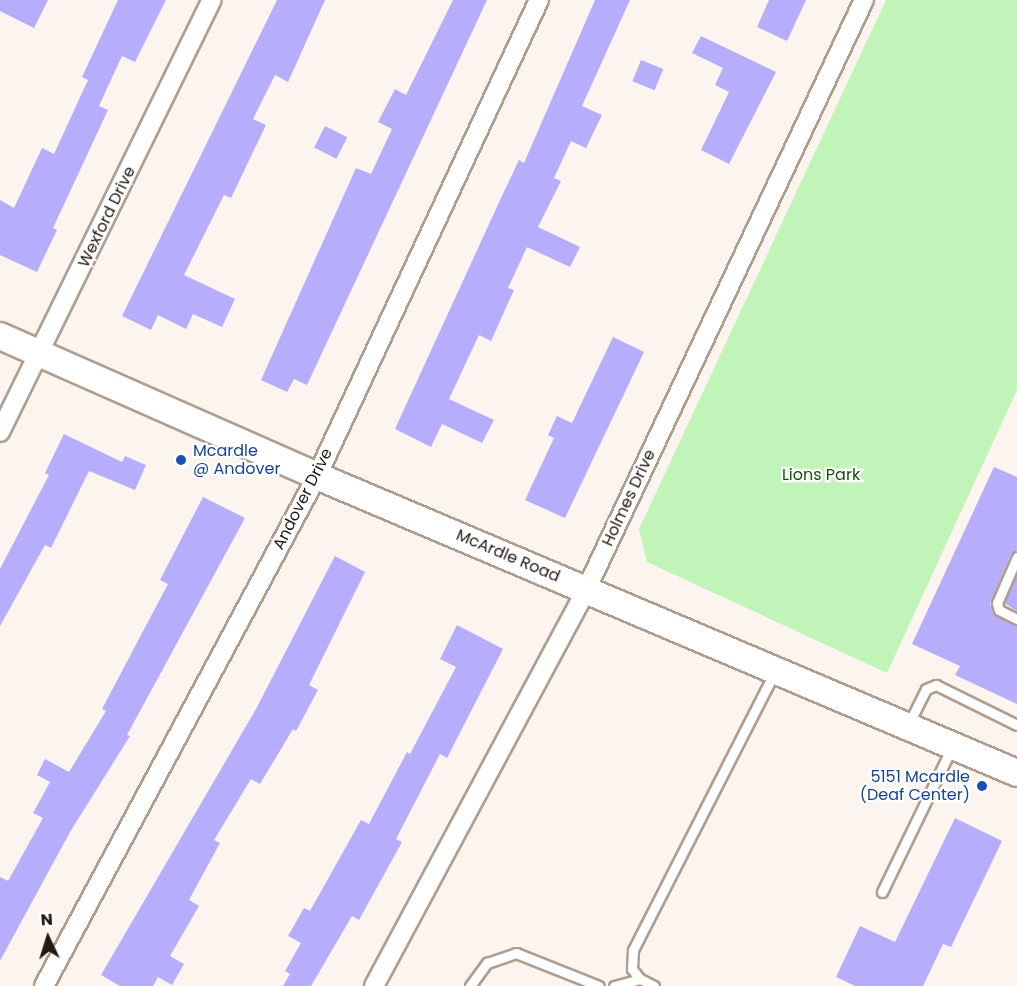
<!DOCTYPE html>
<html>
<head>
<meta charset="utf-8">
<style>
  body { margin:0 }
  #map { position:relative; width:1017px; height:986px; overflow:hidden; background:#fcf4ee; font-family:Poppins,sans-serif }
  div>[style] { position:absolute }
  .green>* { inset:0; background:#c1f4b8 }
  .building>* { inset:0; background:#b6adfc; transform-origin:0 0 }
  .roads { filter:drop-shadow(2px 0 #af9d8d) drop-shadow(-2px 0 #af9d8d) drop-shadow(0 2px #af9d8d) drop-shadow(0 -2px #af9d8d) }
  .service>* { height:9px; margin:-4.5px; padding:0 4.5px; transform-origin:4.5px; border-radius:4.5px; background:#fff }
  .minor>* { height:18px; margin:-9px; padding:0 9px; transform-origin:9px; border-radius:9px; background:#fff }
  .secondary>* { height:26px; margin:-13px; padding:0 13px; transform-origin:13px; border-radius:13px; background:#fff }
  .dots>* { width:16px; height:16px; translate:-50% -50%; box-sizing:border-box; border:3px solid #fff; border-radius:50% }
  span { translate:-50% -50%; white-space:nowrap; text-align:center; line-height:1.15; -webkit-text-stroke:4.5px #fff; paint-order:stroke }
  .street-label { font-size:16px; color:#211b15 }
  .transit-label { font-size:16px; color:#164399 }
  .left { translate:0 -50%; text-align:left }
  .right { translate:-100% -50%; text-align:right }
  .park-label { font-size:16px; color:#184f0b }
  .north { position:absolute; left:18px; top:908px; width:60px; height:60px; -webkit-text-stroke:4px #fff; paint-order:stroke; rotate:356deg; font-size:16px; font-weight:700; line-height:24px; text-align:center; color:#211b15 }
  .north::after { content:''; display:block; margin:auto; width:21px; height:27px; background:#211b15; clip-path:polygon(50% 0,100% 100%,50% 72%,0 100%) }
</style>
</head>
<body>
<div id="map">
  <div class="green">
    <div style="clip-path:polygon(886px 0,1017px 0,1017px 390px,887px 673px,647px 562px,639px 529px)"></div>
  </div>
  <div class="building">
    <div style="clip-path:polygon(0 0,48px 0,34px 28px,0 11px)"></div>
    <div style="clip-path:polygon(118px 0,166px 0,135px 62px,122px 56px,99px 106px,108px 110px,53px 228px,57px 230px,37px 272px,0 255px,0 200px,14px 208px,42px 148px,54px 154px,88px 80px,82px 77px)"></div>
    <div style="clip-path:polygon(277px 0,325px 0,288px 82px,275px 75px,253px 119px,266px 125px,231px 198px,224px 195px,184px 275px,235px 299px,222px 327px,193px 314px,186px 329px,158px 315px,151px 330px,122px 316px)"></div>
    <div style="clip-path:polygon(453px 0,487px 0,307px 385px,294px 379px,287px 392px,261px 380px,356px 168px,371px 174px,392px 129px,378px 122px,395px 89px,406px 95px)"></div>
    <div style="clip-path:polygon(595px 0,630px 0,582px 106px,602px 115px,586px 148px,571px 141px,554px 178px,561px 181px,538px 227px,580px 247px,570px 267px,527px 247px,508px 288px,514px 290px,491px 341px,479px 335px,449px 399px,494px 420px,482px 443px,442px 424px,431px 447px,395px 429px,501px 198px,519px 160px,524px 163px)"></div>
    <div style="clip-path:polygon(769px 0,806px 0,787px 41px,757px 27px)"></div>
    <div style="clip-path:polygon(701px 36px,776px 72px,729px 164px,701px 150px,729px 92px,715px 85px,723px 68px,692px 53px)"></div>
    <div style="left:641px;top:60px;width:24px;height:23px;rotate:22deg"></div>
    <div style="left:325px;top:126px;width:25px;height:24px;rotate:27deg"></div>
    <div style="clip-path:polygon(613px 337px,644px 352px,565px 518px,525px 500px,554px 438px,548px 435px,557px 416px,572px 423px)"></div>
    <div style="clip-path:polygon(64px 434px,122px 462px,125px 456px,146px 465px,135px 490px,89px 471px,51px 548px,45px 545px,0 626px,0 569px,49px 475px,45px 473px)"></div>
    <div style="clip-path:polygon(994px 467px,1017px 477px,1017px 550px,1011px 554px,990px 604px,994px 615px,1017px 626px,1017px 704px,955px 675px,960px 666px,912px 644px)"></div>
    <div style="clip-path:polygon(203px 497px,245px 518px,127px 735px,130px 736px,70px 832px,0 961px,0 877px,8px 881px,43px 818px,33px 813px,50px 782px,37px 775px,45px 759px,69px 772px,106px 711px,102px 709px,168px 584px,160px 580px)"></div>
    <div style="clip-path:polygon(335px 556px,365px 572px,309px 685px,318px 690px,296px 731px,293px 729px,260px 784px,251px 779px,214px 840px,220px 843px,189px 900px,199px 906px,170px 956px,184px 964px,172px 985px,158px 977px,153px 986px,120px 986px,101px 975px,256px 709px)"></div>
    <div style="clip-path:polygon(1017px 574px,1017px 611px,1004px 603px)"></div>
    <div style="clip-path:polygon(457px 625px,503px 649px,447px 758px,440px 754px,396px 839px,402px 842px,359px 920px,352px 916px,311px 986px,283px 986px,290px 974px,285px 971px,301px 943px,288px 936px,304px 908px,310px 911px,361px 820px,369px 824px,407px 752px,410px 754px,456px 667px,440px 659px)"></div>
    <div style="clip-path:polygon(955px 818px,1002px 841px,951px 947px,943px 944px,923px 986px,855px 986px,836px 977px,860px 926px,895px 942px)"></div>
  </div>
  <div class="roads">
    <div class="service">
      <div style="left:1017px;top:557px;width:50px;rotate:113.5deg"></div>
      <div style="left:997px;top:603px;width:7px;rotate:74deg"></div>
      <div style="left:999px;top:610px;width:20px;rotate:27deg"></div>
      <div style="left:908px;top:725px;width:40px;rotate:-63.4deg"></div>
      <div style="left:926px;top:689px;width:11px;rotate:-22deg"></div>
      <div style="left:936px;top:685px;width:90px;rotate:26.3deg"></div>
      <div style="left:882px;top:892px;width:161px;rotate:-64.2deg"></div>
      <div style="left:470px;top:986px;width:29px;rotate:-54deg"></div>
      <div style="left:487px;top:963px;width:31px;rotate:-19deg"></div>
      <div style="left:516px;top:953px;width:89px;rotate:21.7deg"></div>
      <div style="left:614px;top:986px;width:27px;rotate:-15deg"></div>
      <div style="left:654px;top:986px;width:16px;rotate:-153deg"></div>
      <div style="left:640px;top:979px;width:13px;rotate:-129deg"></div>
      <div style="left:632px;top:969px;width:19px;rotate:-87deg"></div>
      <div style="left:633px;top:950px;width:313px;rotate:-63deg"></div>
    </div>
    <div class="minor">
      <div style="left:0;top:432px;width:481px;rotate:-63.9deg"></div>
      <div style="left:44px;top:986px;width:578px;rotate:-61.84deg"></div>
      <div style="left:317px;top:476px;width:525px;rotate:-65deg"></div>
      <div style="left:374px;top:986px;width:451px;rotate:-61.8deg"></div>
      <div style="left:587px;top:588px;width:650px;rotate:-64.78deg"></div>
    </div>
    <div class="secondary">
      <div style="left:0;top:336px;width:347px;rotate:23.8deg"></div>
      <div style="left:317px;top:476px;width:760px;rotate:22.99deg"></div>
    </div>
  </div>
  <div class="dots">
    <div style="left:181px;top:460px;background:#1a4fb4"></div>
    <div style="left:982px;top:786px;background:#1a4fb4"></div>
  </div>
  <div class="street-label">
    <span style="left:107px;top:217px;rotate:-64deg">Wexford Drive</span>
    <span style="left:629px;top:498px;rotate:-65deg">Holmes Drive</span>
    <span style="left:303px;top:499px;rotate:-63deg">Andover Drive</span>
    <span style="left:508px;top:556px;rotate:23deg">McArdle Road</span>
  </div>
  <div class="transit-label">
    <span class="left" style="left:193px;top:460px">Mcardle<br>@ Andover</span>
    <span class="right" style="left:970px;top:786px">5151 Mcardle<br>(Deaf Center)</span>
  </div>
  <div class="park-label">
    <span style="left:821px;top:475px">Lions Park</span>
  </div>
  <div class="north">N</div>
</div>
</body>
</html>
